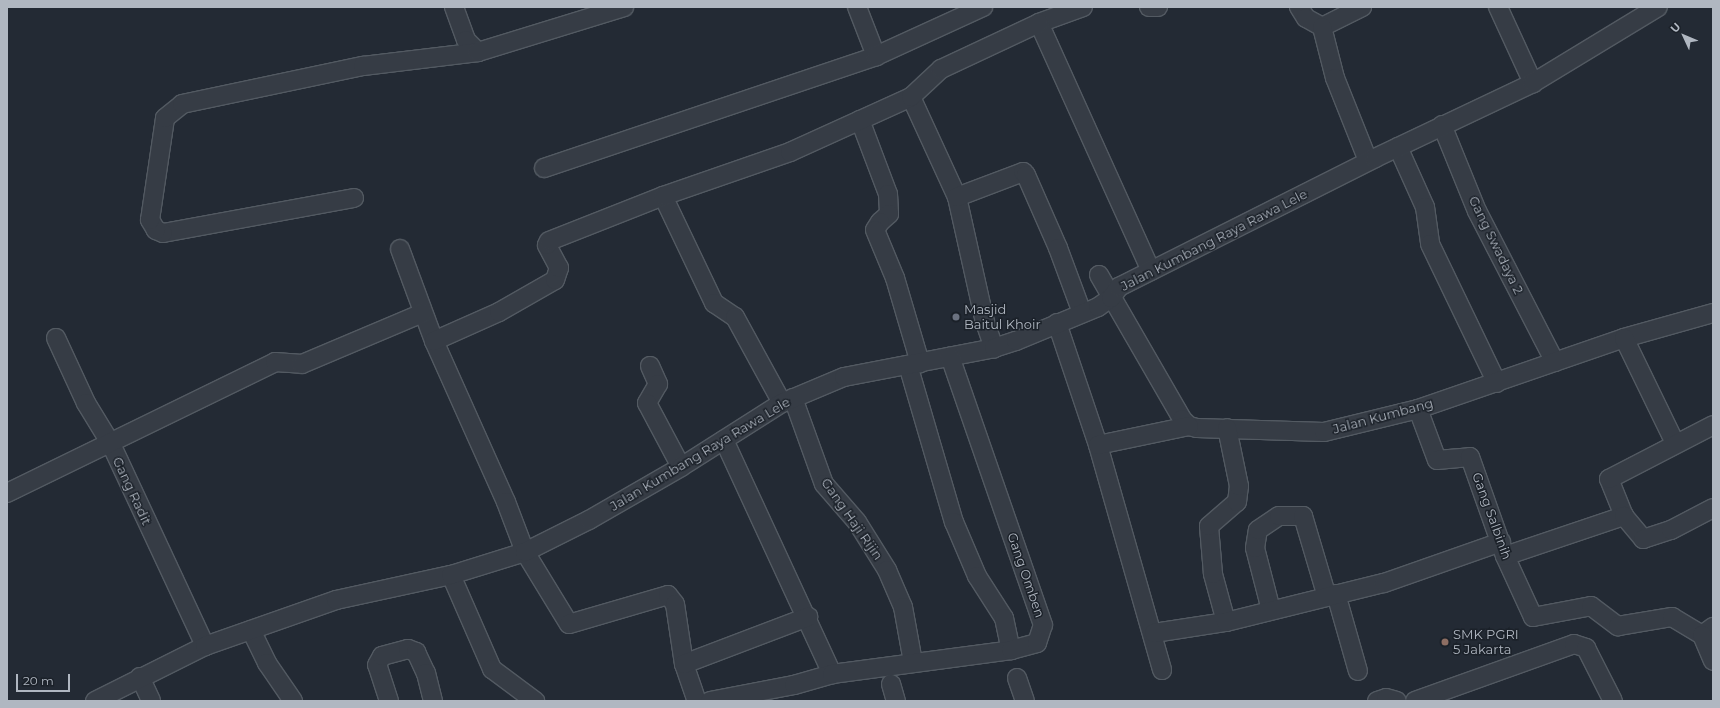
<!DOCTYPE html>
<html>
<head>
<meta charset="utf-8">
<style>
  body { margin:0 }
  #map { position:relative; width:1720px; height:708px; overflow:hidden; background:#232a34; font-family:Montserrat,sans-serif }
  div>[style] { position:absolute }
  .roads { filter:drop-shadow(1px 0 #535a62) drop-shadow(-1px 0 #535a62) drop-shadow(0 1px #535a62) drop-shadow(0 -1px #535a62) }
  .minor>* { height:18px; margin:-9px; padding:0 9px; transform-origin:9px; border-radius:9px; background:#363c45 }
  .dots>* { width:11px; height:11px; translate:-50% -50%; box-sizing:border-box; border:2px solid #1b2129; border-radius:50% }
  span { translate:-50% -50%; white-space:nowrap; text-align:center; line-height:1.15; -webkit-text-stroke:3px #1b2129; paint-order:stroke }
  .street-label { font-size:13px; color:#b0b7c1 }
  .poi-label { font-size:13px; color:#b0b7c1 }
  .left { translate:0 -50%; text-align:left }
  .frame { position:absolute; inset:0; border:8px solid #b0b7c1; pointer-events:none }
  .north { position:absolute; left:1664px; top:16px; width:40px; height:40px; -webkit-text-stroke:3px #1b2129; paint-order:stroke; rotate:314deg; font-size:11px; font-weight:700; line-height:16px; text-align:center; color:#b0b7c1 }
  .north::after { content:''; display:block; margin:auto; width:14px; height:18px; background:#b0b7c1; clip-path:polygon(50% 0,100% 100%,50% 72%,0 100%) }
  .scale { position:absolute; left:16px; top:674px; width:54px; height:18px; box-sizing:border-box; border:2px solid #b0b7c1; border-top:0; padding-left:5px; font-size:12px; line-height:14px; white-space:nowrap; color:#b0b7c1; -webkit-text-stroke:3px #1b2129; paint-order:stroke }
</style>
</head>
<body>
<div id="map">
  <div class="roads">
    <div class="minor">
      <div style="left:454px;top:7px;width:35px;rotate:70deg"></div>
      <div style="left:466px;top:40px;width:17px;rotate:45deg"></div>
      <div style="left:857px;top:7px;width:53px;rotate:68.8deg"></div>
      <div style="left:1083px;top:7px;width:47px;rotate:160deg"></div>
      <div style="left:1039px;top:23px;width:272px;rotate:65.7deg"></div>
      <div style="left:1149px;top:7px;width:9px"></div>
      <div style="left:1299px;top:7px;width:13px;rotate:58deg"></div>
      <div style="left:1306px;top:18px;width:18px;rotate:29deg"></div>
      <div style="left:1322px;top:27px;width:45px;rotate:-26.6deg"></div>
      <div style="left:1498px;top:7px;width:84px;rotate:65.3deg"></div>
      <div style="left:1322px;top:27px;width:53px;rotate:75.7deg"></div>
      <div style="left:1335px;top:78px;width:89px;rotate:68.3deg"></div>
      <div style="left:911px;top:97px;width:110px;rotate:65.3deg"></div>
      <div style="left:957px;top:197px;width:128px;rotate:77.4deg"></div>
      <div style="left:985px;top:322px;width:28px;rotate:71deg"></div>
      <div style="left:860px;top:120px;width:79px;rotate:69.3deg"></div>
      <div style="left:888px;top:194px;width:20px;rotate:87deg"></div>
      <div style="left:889px;top:214px;width:12px;rotate:138deg"></div>
      <div style="left:880px;top:222px;width:9px;rotate:122deg"></div>
      <div style="left:875px;top:230px;width:52px;rotate:67.4deg"></div>
      <div style="left:895px;top:278px;width:89px;rotate:73.6deg"></div>
      <div style="left:1442px;top:125px;width:93px;rotate:67.9deg"></div>
      <div style="left:1477px;top:211px;width:170px;rotate:62.7deg"></div>
      <div style="left:1398px;top:147px;width:66px;rotate:65.8deg"></div>
      <div style="left:1425px;top:207px;width:37px;rotate:82deg"></div>
      <div style="left:1430px;top:244px;width:154px;rotate:64.3deg"></div>
      <div style="left:544px;top:168px;width:350px;rotate:-18.6deg"></div>
      <div style="left:876px;top:56px;width:118px;rotate:-24.6deg"></div>
      <div style="left:663px;top:196px;width:119px;rotate:64.5deg"></div>
      <div style="left:714px;top:303px;width:25px;rotate:34deg"></div>
      <div style="left:735px;top:317px;width:98px;rotate:61.3deg"></div>
      <div style="left:957px;top:197px;width:71px;rotate:-20.7deg"></div>
      <div style="left:1023px;top:172px;width:4px;rotate:45deg"></div>
      <div style="left:1026px;top:175px;width:80px;rotate:66.3deg"></div>
      <div style="left:1058px;top:248px;width:69px;rotate:69.7deg"></div>
      <div style="left:354px;top:198px;width:194px;rotate:169.6deg"></div>
      <div style="left:163px;top:233px;width:8px;rotate:-157deg"></div>
      <div style="left:156px;top:230px;width:12px;rotate:-121deg"></div>
      <div style="left:150px;top:220px;width:103px;rotate:-81.6deg"></div>
      <div style="left:165px;top:118px;width:22px;rotate:-39deg"></div>
      <div style="left:182px;top:104px;width:185px;rotate:-11.9deg"></div>
      <div style="left:363px;top:66px;width:116px;rotate:-6.9deg"></div>
      <div style="left:478px;top:52px;width:153px;rotate:-17.1deg"></div>
      <div style="left:400px;top:249px;width:98px;rotate:69.7deg"></div>
      <div style="left:434px;top:341px;width:176px;rotate:65.9deg"></div>
      <div style="left:506px;top:502px;width:53px;rotate:69.2deg"></div>
      <div style="left:525px;top:552px;width:84px;rotate:58.6deg"></div>
      <div style="left:569px;top:624px;width:103px;rotate:-16.3deg"></div>
      <div style="left:668px;top:595px;width:11px;rotate:52deg"></div>
      <div style="left:675px;top:604px;width:61px;rotate:81.5deg"></div>
      <div style="left:684px;top:664px;width:39px;rotate:71deg"></div>
      <div style="left:1099px;top:275px;width:166px;rotate:60deg"></div>
      <div style="left:1182px;top:419px;width:10px;rotate:45deg"></div>
      <div style="left:1189px;top:426px;width:8px;rotate:14deg"></div>
      <div style="left:1197px;top:428px;width:127px;rotate:1.8deg"></div>
      <div style="left:1324px;top:432px;width:97px;rotate:-13.7deg"></div>
      <div style="left:1418px;top:409px;width:218px;rotate:-19deg"></div>
      <div style="left:1624px;top:338px;width:92px;rotate:-15.7deg"></div>
      <div style="left:1057px;top:323px;width:129px;rotate:71.4deg"></div>
      <div style="left:1098px;top:445px;width:234px;rotate:74.1deg"></div>
      <div style="left:56px;top:338px;width:72px;rotate:65.2deg"></div>
      <div style="left:86px;top:403px;width:48px;rotate:58.6deg"></div>
      <div style="left:111px;top:444px;width:223px;rotate:65deg"></div>
      <div style="left:1624px;top:338px;width:117px;rotate:64.1deg"></div>
      <div style="left:434px;top:341px;width:71px;rotate:-24deg"></div>
      <div style="left:499px;top:312px;width:64px;rotate:-29.7deg"></div>
      <div style="left:555px;top:280px;width:13px;rotate:-72deg"></div>
      <div style="left:559px;top:268px;width:26px;rotate:-118deg"></div>
      <div style="left:547px;top:245px;width:4px;rotate:-63deg"></div>
      <div style="left:549px;top:241px;width:123px;rotate:-21.5deg"></div>
      <div style="left:663px;top:196px;width:134px;rotate:-19.1deg"></div>
      <div style="left:790px;top:152px;width:133px;rotate:-24.4deg"></div>
      <div style="left:911px;top:97px;width:41px;rotate:-43deg"></div>
      <div style="left:941px;top:69px;width:108px;rotate:-25.1deg"></div>
      <div style="left:908px;top:365px;width:164px;rotate:73.7deg"></div>
      <div style="left:954px;top:522px;width:59px;rotate:66.9deg"></div>
      <div style="left:977px;top:576px;width:50px;rotate:57.3deg"></div>
      <div style="left:1004px;top:618px;width:33px;rotate:78deg"></div>
      <div style="left:650px;top:366px;width:20px;rotate:66deg"></div>
      <div style="left:658px;top:384px;width:22px;rotate:120deg"></div>
      <div style="left:647px;top:403px;width:72px;rotate:62deg"></div>
      <div style="left:793px;top:398px;width:91px;rotate:70.2deg"></div>
      <div style="left:824px;top:484px;width:50px;rotate:49deg"></div>
      <div style="left:857px;top:522px;width:57px;rotate:58deg"></div>
      <div style="left:887px;top:570px;width:40px;rotate:66.6deg"></div>
      <div style="left:903px;top:607px;width:56px;rotate:79.7deg"></div>
      <div style="left:1418px;top:409px;width:54px;rotate:69.6deg"></div>
      <div style="left:1437px;top:460px;width:33px;rotate:-5deg"></div>
      <div style="left:1470px;top:457px;width:105px;rotate:70.5deg"></div>
      <div style="left:1505px;top:556px;width:67px;rotate:65.3deg"></div>
      <div style="left:1533px;top:617px;width:59px;rotate:-10.7deg"></div>
      <div style="left:1591px;top:606px;width:34px;rotate:37deg"></div>
      <div style="left:1618px;top:626px;width:55px;rotate:-9.5deg"></div>
      <div style="left:1672px;top:617px;width:35px;rotate:31deg"></div>
      <div style="left:1702px;top:635px;width:14px;rotate:-36deg"></div>
      <div style="left:724px;top:440px;width:258px;rotate:65.2deg"></div>
      <div style="left:1098px;top:445px;width:93px;rotate:-11.8deg"></div>
      <div style="left:7px;top:493px;width:298px;rotate:-26deg"></div>
      <div style="left:275px;top:362px;width:27px;rotate:4deg"></div>
      <div style="left:302px;top:364px;width:131px;rotate:-22.9deg"></div>
      <div style="left:1624px;top:516px;width:40px;rotate:-112deg"></div>
      <div style="left:1609px;top:479px;width:117px;rotate:-27.4deg"></div>
      <div style="left:1505px;top:556px;width:126px;rotate:-18.6deg"></div>
      <div style="left:1624px;top:516px;width:30px;rotate:50deg"></div>
      <div style="left:1643px;top:539px;width:29px;rotate:-18deg"></div>
      <div style="left:1671px;top:530px;width:47px;rotate:-27.6deg"></div>
      <div style="left:451px;top:575px;width:103px;rotate:66.4deg"></div>
      <div style="left:492px;top:669px;width:54px;rotate:36.7deg"></div>
      <div style="left:1336px;top:594px;width:80px;rotate:74.1deg"></div>
      <div style="left:1271px;top:610px;width:64px;rotate:-104.5deg"></div>
      <div style="left:1255px;top:548px;width:18px;rotate:-81deg"></div>
      <div style="left:1258px;top:530px;width:25px;rotate:-34deg"></div>
      <div style="left:1279px;top:516px;width:24px"></div>
      <div style="left:1303px;top:516px;width:84px;rotate:73.5deg"></div>
      <div style="left:1226px;top:622px;width:50px;rotate:-105.2deg"></div>
      <div style="left:1213px;top:574px;width:48px;rotate:-94.8deg"></div>
      <div style="left:1209px;top:526px;width:37px;rotate:-41deg"></div>
      <div style="left:1237px;top:502px;width:16px;rotate:-83deg"></div>
      <div style="left:1239px;top:486px;width:59px;rotate:-101.7deg"></div>
      <div style="left:251px;top:630px;width:37px;rotate:64deg"></div>
      <div style="left:267px;top:663px;width:46px;rotate:55.6deg"></div>
      <div style="left:1154px;top:633px;width:73px;rotate:-8.7deg"></div>
      <div style="left:1226px;top:622px;width:163px;rotate:-13.9deg"></div>
      <div style="left:1384px;top:583px;width:124px;rotate:-19.3deg"></div>
      <div style="left:1702px;top:635px;width:28px;rotate:67deg"></div>
      <div style="left:684px;top:664px;width:133px;rotate:-20.8deg"></div>
      <div style="left:140px;top:677px;width:26px;rotate:65deg"></div>
      <div style="left:1017px;top:678px;width:24px;rotate:71deg"></div>
      <div style="left:891px;top:684px;width:18px;rotate:74deg"></div>
      <div style="left:95px;top:701px;width:123px;rotate:-26.6deg"></div>
      <div style="left:205px;top:646px;width:139px;rotate:-19.3deg"></div>
      <div style="left:336px;top:600px;width:118px;rotate:-12.3deg"></div>
      <div style="left:451px;top:575px;width:77px;rotate:-17.3deg"></div>
      <div style="left:525px;top:552px;width:72px;rotate:-26.6deg"></div>
      <div style="left:589px;top:520px;width:106px;rotate:-29.9deg"></div>
      <div style="left:681px;top:467px;width:120px;rotate:-32.4deg"></div>
      <div style="left:782px;top:403px;width:67px;rotate:-22.8deg"></div>
      <div style="left:844px;top:377px;width:153px;rotate:-10.9deg"></div>
      <div style="left:994px;top:348px;width:23px;rotate:-18deg"></div>
      <div style="left:1016px;top:341px;width:89px;rotate:-22.5deg"></div>
      <div style="left:1098px;top:307px;width:16px;rotate:-35deg"></div>
      <div style="left:1111px;top:298px;width:14px;rotate:-54deg"></div>
      <div style="left:1119px;top:287px;width:287px;rotate:-26.7deg"></div>
      <div style="left:1375px;top:158px;width:175px;rotate:-25.4deg"></div>
      <div style="left:1533px;top:83px;width:146px;rotate:-31.3deg"></div>
      <div style="left:389px;top:701px;width:38px;rotate:-108deg"></div>
      <div style="left:377px;top:665px;width:10px;rotate:-61deg"></div>
      <div style="left:382px;top:656px;width:27px;rotate:-15deg"></div>
      <div style="left:408px;top:649px;width:9px;rotate:21deg"></div>
      <div style="left:416px;top:652px;width:23px;rotate:65deg"></div>
      <div style="left:426px;top:673px;width:29px;rotate:76deg"></div>
      <div style="left:710px;top:701px;width:86px;rotate:-10.8deg"></div>
      <div style="left:794px;top:685px;width:40px;rotate:-16deg"></div>
      <div style="left:832px;top:674px;width:181px;rotate:-7.6deg"></div>
      <div style="left:1011px;top:650px;width:27px;rotate:-15deg"></div>
      <div style="left:1037px;top:643px;width:19px;rotate:-72deg"></div>
      <div style="left:1043px;top:625px;width:284px;rotate:-109.1deg"></div>
      <div style="left:1377px;top:701px;width:9px;rotate:-18deg"></div>
      <div style="left:1386px;top:698px;width:11px;rotate:15deg"></div>
      <div style="left:1415px;top:701px;width:169px;rotate:-19.7deg"></div>
      <div style="left:1574px;top:644px;width:13px;rotate:18deg"></div>
      <div style="left:1586px;top:648px;width:59px;rotate:63deg"></div>
    </div>
  </div>
  <div class="dots">
    <div style="left:956px;top:317px;background:#6b7280"></div>
    <div style="left:1445px;top:642px;background:#8d6e63"></div>
  </div>
  <div class="street-label">
    <span style="left:1214px;top:240px;rotate:-27deg">Jalan Kumbang Raya Rawa Lele</span>
    <span style="left:1496px;top:245px;rotate:64deg">Gang Swadaya 2</span>
    <span style="left:1383px;top:416px;rotate:-15deg">Jalan Kumbang</span>
    <span style="left:700px;top:454px;rotate:-31deg">Jalan Kumbang Raya Rawa Lele</span>
    <span style="left:132px;top:491px;rotate:65deg">Gang Radit</span>
    <span style="left:1492px;top:516px;rotate:70deg">Gang Salbinih</span>
    <span style="left:852px;top:519px;rotate:55deg">Gang Haji Rijin</span>
    <span style="left:1026px;top:575px;rotate:71deg">Gang Omben</span>
  </div>
  <div class="poi-label">
    <span class="left" style="left:964px;top:317px">Masjid<br>Baitul Khoir</span>
    <span class="left" style="left:1453px;top:642px">SMK PGRI<br>5 Jakarta</span>
  </div>
  <div class="frame"></div>
  <div class="north">U</div>
  <div class="scale">20 m</div>
</div>
</body>
</html>
